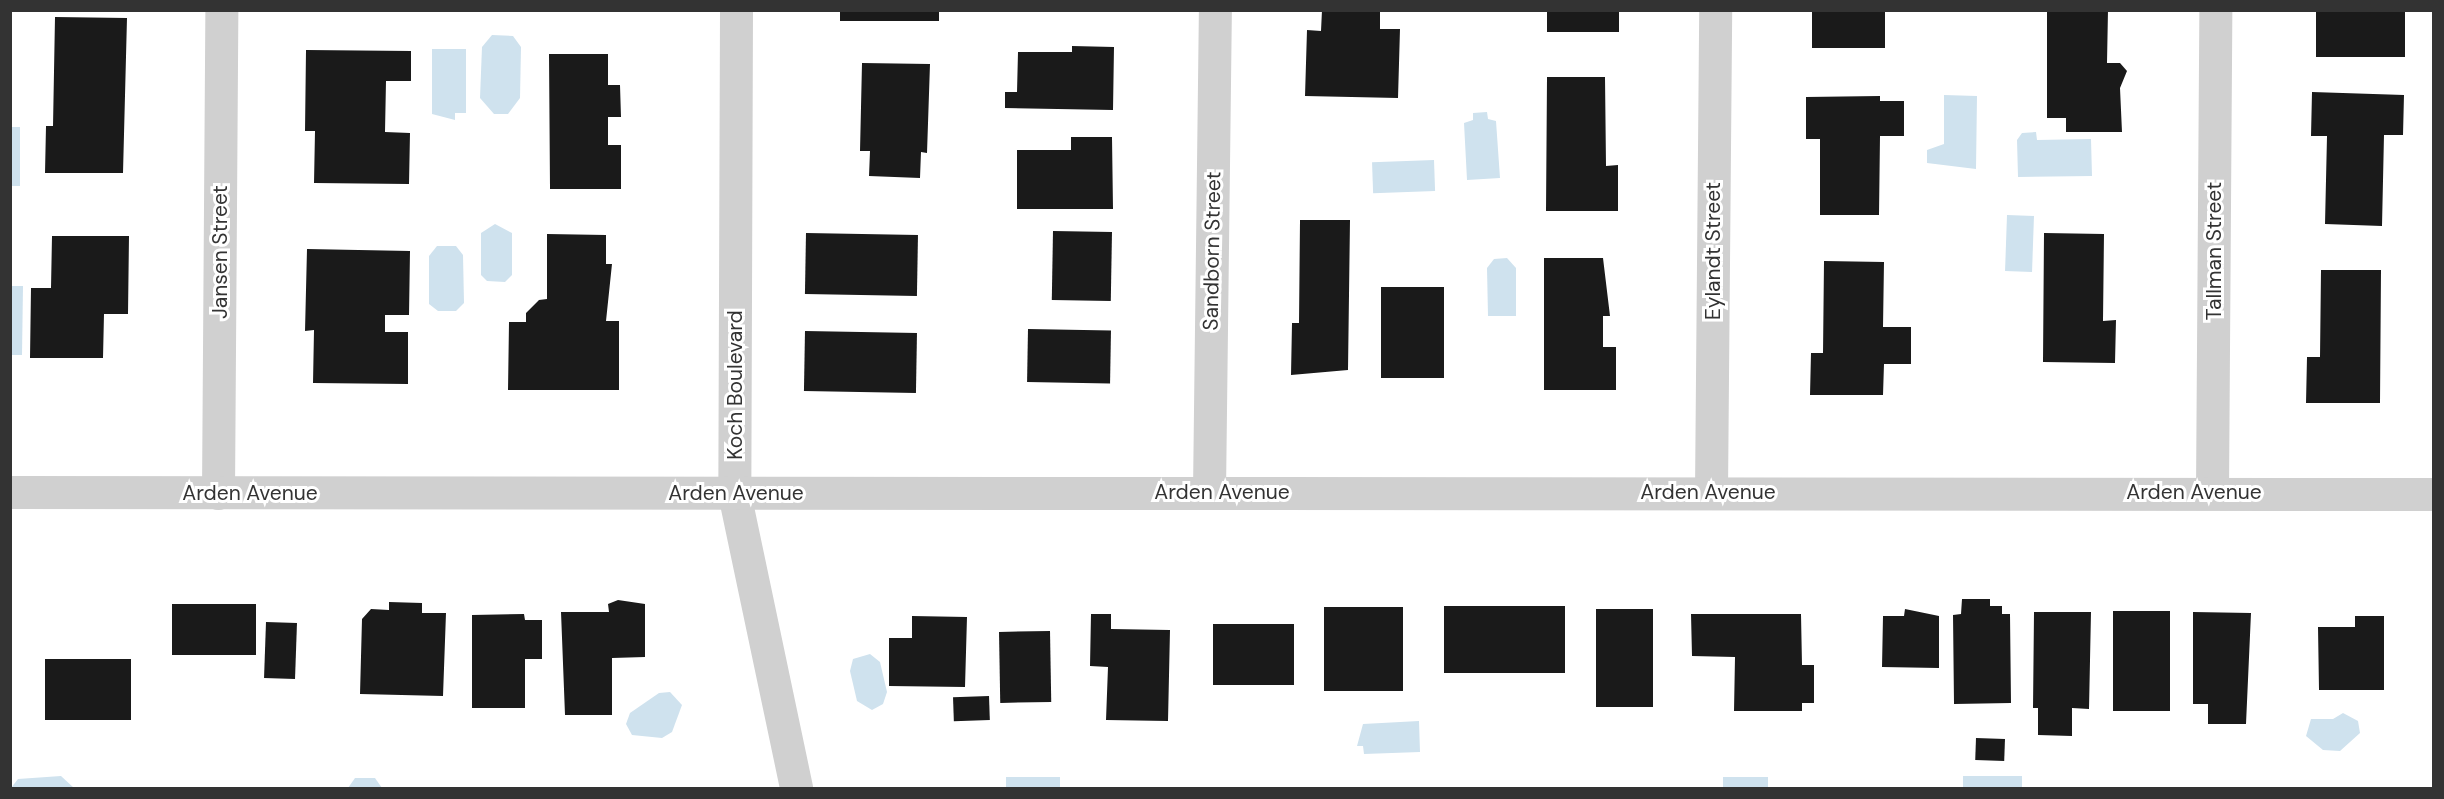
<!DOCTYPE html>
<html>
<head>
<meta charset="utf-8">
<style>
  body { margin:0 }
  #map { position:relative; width:2444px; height:799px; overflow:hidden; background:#fff; font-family:"DM Sans",sans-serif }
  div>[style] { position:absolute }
  .water>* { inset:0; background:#cfe2ee; transform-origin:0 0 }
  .building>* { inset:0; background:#1a1a1a; transform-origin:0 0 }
  .minor>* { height:33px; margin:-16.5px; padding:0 16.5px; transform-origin:16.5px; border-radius:16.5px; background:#d0d0d0 }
  .tertiary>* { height:33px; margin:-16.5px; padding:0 16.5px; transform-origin:16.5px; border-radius:16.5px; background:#d0d0d0 }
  span { translate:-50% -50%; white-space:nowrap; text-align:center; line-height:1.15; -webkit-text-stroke:6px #fff; paint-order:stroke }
  .street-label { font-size:21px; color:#333 }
  .frame { position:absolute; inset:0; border:12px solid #333; pointer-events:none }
</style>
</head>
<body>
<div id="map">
  <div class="water">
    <div style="clip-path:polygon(492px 35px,513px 36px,521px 47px,520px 98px,508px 114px,494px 114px,480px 98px,482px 47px)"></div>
    <div style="clip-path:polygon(432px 49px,466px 49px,466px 113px,455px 113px,455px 120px,432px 114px)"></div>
    <div style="clip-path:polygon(1944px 95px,1977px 96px,1976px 169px,1927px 163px,1927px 150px,1944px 144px)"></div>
    <div style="clip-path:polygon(1487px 112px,1488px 119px,1496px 121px,1500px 178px,1467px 180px,1464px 123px,1473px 120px,1473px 113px)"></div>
    <div style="left:10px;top:127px;width:10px;height:59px"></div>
    <div style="clip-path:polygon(2036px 132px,2037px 140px,2091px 139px,2092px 176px,2018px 177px,2017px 140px,2022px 133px)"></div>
    <div style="left:1434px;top:160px;width:31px;height:62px;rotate:88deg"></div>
    <div style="left:2007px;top:215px;width:27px;height:56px;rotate:2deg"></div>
    <div style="clip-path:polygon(495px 224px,512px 233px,512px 275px,505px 282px,487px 281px,481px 275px,481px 233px)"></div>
    <div style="clip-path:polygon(437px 246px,456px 246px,463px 255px,464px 303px,456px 311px,438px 311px,429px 304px,429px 256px)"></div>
    <div style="clip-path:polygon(1507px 258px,1516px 268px,1516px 316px,1488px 316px,1487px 268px,1494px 259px)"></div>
    <div style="clip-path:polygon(10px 286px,23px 286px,22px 355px,11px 355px)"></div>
    <div style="clip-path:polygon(870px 654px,880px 662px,887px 692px,883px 704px,872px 710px,857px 701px,850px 671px,853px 659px)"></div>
    <div style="clip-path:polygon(670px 692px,682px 705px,672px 732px,662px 738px,632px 735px,626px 724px,630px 713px,659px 693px)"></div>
    <div style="clip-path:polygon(2343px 713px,2358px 721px,2360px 733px,2340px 751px,2323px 750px,2306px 736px,2311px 719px,2333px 719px)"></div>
    <div style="clip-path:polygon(1419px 721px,1420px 752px,1364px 754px,1363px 746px,1357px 746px,1363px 724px)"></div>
    <div style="clip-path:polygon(61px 776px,74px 788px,11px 788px,18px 779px)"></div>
    <div style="left:2022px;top:776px;width:12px;height:59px;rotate:90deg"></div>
    <div style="left:1060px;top:777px;width:11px;height:54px;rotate:90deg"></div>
    <div style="left:1723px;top:777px;width:45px;height:11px"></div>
    <div style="clip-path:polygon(355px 778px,375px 778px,382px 788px,348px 788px)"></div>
  </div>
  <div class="building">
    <div style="left:840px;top:10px;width:99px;height:11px"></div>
    <div style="clip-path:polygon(1322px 10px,1380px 10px,1380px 29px,1400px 29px,1398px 98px,1305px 96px,1307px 30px,1321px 31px)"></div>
    <div style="left:1547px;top:10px;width:72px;height:22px"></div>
    <div style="left:1812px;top:10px;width:73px;height:38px"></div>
    <div style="clip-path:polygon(2047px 10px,2108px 10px,2107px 63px,2120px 63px,2127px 71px,2120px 88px,2122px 132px,2066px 132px,2066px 118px,2047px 118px)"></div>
    <div style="left:2316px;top:10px;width:89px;height:47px"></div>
    <div style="clip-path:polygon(55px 17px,127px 18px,123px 173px,45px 173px,46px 126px,53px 126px)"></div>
    <div style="clip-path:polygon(1072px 46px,1114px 47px,1113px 110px,1005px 108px,1005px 92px,1017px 92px,1018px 52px,1072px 52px)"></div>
    <div style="clip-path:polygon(306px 50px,411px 51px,411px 81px,386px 81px,385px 132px,410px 133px,409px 184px,314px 183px,315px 131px,305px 131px)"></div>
    <div style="clip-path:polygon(549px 54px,608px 54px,608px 85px,620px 85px,621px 117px,608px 117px,608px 145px,621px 145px,621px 189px,550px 189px)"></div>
    <div style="clip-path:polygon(862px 63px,930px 64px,927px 153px,921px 152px,920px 178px,869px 176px,870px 151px,860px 151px)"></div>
    <div style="clip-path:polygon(1547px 77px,1605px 77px,1606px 166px,1618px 165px,1618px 211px,1546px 211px)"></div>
    <div style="clip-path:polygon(2312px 92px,2404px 95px,2403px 135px,2384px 135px,2382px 226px,2325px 224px,2327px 136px,2311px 136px)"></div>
    <div style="clip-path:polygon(1880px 96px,1880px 101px,1904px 101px,1904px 136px,1880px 136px,1879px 215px,1820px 215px,1820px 139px,1806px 139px,1806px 97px)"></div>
    <div style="clip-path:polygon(1071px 137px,1112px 137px,1113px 209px,1017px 209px,1017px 150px,1071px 150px)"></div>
    <div style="clip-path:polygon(1300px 220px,1350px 220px,1348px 370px,1291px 375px,1292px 323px,1299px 323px)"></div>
    <div style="left:1053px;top:231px;width:59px;height:69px;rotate:1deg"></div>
    <div style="left:806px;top:233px;width:112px;height:61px;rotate:1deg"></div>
    <div style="clip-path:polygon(2044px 233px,2104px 234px,2103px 321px,2116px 320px,2115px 363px,2043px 362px)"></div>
    <div style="clip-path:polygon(547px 234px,606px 235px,606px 264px,612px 264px,606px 321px,619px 321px,619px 390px,508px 390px,509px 322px,526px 322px,526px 313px,539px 300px,547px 299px)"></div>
    <div style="clip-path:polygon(52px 236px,129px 236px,128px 314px,104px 314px,103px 358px,30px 358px,31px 288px,51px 288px)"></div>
    <div style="clip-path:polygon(307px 249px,410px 251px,409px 315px,385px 315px,385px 332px,408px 332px,408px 384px,313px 383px,314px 330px,305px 331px)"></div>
    <div style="clip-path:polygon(1544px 258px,1603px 258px,1610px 316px,1603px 316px,1603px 347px,1616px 347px,1616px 390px,1544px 390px)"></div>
    <div style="clip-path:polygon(1824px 261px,1884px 262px,1883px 327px,1911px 327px,1911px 364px,1884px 364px,1883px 395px,1810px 395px,1811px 353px,1823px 353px)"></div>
    <div style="clip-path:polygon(2321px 270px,2381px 270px,2380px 403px,2306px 403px,2307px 357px,2320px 357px)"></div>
    <div style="left:1381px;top:287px;width:63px;height:91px"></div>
    <div style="left:1028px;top:329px;width:83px;height:53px;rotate:1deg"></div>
    <div style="left:805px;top:331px;width:112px;height:60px;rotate:1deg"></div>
    <div style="clip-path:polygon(1962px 599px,1990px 599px,1990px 606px,2002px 606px,2002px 614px,2010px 614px,2011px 703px,1954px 704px,1953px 615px,1961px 614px)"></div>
    <div style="clip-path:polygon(618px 600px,645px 604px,645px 657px,612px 658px,612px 715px,565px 715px,561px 612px,609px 612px,608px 604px)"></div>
    <div style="clip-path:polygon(389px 602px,422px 603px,422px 613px,446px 613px,443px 696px,360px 694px,362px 619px,371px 609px,389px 610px)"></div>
    <div style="left:172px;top:604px;width:84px;height:51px"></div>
    <div style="left:1565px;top:606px;width:67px;height:121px;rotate:90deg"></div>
    <div style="left:1324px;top:607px;width:79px;height:84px"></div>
    <div style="left:1596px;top:609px;width:57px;height:98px"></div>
    <div style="clip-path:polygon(1905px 609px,1939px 616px,1939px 668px,1882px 667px,1883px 616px,1904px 616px)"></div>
    <div style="left:2113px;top:611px;width:57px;height:100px"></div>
    <div style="clip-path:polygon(2034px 612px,2091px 612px,2089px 709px,2072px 708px,2072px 736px,2038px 735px,2038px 708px,2033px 708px)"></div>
    <div style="clip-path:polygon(2193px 612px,2251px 613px,2246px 724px,2208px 724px,2208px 704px,2193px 704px)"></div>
    <div style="clip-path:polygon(524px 614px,525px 620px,542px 620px,542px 659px,525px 659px,525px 708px,472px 708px,472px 615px)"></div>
    <div style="clip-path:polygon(1091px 614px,1111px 614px,1111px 629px,1170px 630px,1168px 721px,1106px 720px,1108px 667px,1090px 666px)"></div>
    <div style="clip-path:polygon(1691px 614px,1801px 614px,1802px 665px,1814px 665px,1814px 703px,1802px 703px,1802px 711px,1734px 711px,1735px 657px,1692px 656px)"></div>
    <div style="clip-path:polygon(912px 616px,967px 617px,965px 687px,889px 686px,889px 638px,912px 638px)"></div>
    <div style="clip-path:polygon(2355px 616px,2384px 616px,2384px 690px,2319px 690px,2318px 627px,2355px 627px)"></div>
    <div style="left:266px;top:622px;width:31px;height:56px;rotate:2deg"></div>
    <div style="left:1213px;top:624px;width:81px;height:61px"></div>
    <div style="left:1050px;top:631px;width:71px;height:51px;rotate:89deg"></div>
    <div style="left:45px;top:659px;width:86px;height:61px"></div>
    <div style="left:989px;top:696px;width:24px;height:36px;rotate:88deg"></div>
    <div style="left:1976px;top:738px;width:29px;height:22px;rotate:2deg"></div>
  </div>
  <div class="minor">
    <div style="left:736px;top:10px;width:483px;rotate:90.2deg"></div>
    <div style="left:734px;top:493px;width:301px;rotate:78.1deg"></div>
    <div style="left:1209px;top:492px;width:482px;rotate:-89.3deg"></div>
    <div style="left:1711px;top:492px;width:482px;rotate:-89.5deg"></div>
    <div style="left:2212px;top:492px;width:482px;rotate:-89.6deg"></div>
    <div style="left:218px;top:493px;width:483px;rotate:-89.6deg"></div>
  </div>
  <div class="tertiary">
    <div style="left:10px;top:492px;width:2424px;rotate:0.05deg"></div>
  </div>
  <div class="street-label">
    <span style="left:1212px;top:251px;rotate:-89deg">Sandborn Street</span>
    <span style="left:1713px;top:251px;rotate:-90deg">Eylandt Street</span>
    <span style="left:2214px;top:251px;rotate:-90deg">Tallman Street</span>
    <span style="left:220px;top:252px;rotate:-90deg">Jansen Street</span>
    <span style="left:735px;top:385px;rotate:-90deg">Koch Boulevard</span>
    <span style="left:1222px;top:492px">Arden Avenue</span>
    <span style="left:1708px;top:492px">Arden Avenue</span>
    <span style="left:2194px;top:492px">Arden Avenue</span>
    <span style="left:250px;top:493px">Arden Avenue</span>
    <span style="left:736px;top:493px">Arden Avenue</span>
  </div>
  <div class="frame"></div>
</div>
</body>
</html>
